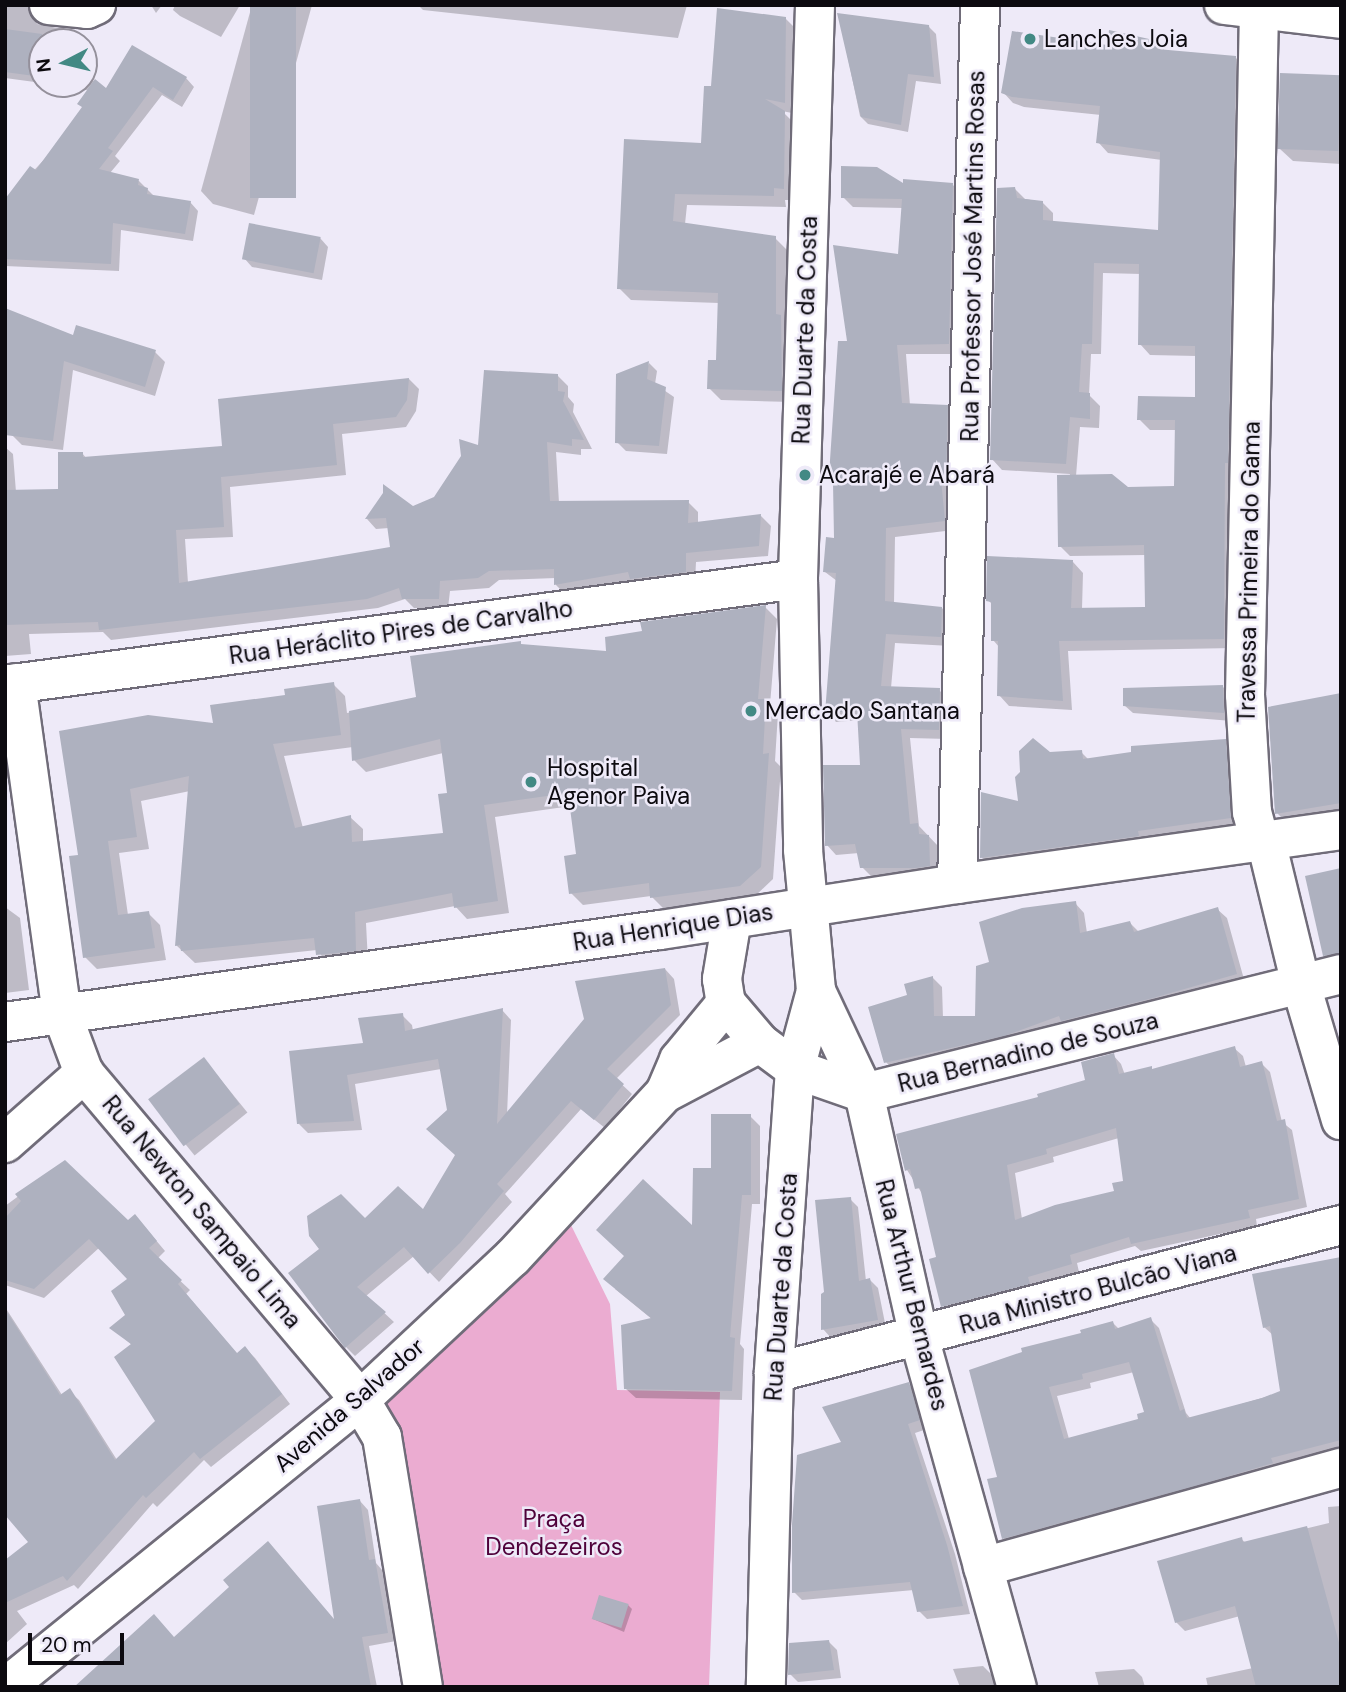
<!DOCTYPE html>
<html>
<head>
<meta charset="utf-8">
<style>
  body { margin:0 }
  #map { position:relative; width:1346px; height:1692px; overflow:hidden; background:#eeeaf8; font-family:"DM Sans",sans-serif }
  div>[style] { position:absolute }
  .green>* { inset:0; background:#ebacd1 }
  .shadow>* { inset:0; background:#0003; transform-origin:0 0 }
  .building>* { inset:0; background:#aeb1bf; transform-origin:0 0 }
  .roads { filter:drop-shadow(2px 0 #706c79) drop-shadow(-2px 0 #706c79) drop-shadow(0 2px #706c79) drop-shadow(0 -2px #706c79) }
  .minor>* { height:38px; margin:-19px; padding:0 19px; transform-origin:19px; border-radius:19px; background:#fff }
  .major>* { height:38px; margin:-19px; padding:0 19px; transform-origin:19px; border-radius:19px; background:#fff }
  .dots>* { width:19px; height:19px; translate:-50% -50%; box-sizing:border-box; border:4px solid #eeeaf8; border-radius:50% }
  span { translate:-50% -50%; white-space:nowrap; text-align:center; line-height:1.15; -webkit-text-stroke:5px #eeeaf8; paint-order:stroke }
  .poi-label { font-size:24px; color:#0c0a0f }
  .left { translate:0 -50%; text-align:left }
  .street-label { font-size:24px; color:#0c0a0f }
  .park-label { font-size:24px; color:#4f013a }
  .frame { position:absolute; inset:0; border:7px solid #0c0a0f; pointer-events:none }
  .north { position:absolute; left:28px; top:28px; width:70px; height:70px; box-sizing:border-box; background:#eeeaf8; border:2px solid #94909b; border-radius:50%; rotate:263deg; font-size:19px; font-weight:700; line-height:28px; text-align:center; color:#0c0a0f }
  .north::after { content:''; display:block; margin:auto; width:24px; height:32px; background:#428984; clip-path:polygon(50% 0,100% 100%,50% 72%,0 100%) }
  .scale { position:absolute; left:28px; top:1633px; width:96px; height:32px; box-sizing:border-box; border:4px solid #0c0a0f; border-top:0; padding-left:9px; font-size:21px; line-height:24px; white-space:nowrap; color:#0c0a0f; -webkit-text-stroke:5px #eeeaf8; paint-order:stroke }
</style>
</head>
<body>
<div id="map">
  <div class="green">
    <div style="clip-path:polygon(567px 1217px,610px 1304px,617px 1390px,720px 1392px,709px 1687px,424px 1687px,374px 1392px)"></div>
  </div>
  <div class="shadow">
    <div style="clip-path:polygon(5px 5px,39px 5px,35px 12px,37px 24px,73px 31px,81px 40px,42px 42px,42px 83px,5px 78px)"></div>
    <div style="clip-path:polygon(151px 5px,162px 5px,156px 13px)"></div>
    <div style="clip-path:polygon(175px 5px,240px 5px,221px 37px,180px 16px,173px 10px)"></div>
    <div style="clip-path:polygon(252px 5px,312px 5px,254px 215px,213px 204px,201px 191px)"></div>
    <div style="clip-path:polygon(418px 5px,687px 5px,678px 38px,423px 10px)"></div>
    <div style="clip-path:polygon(839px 15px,928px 26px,936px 34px,941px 84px,916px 81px,908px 132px,868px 124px,860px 116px)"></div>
    <div style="clip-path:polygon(785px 18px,797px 30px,797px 114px,782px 111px,796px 125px,795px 200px,785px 200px,786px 207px,687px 205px,685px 224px,775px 238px,787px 250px,787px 324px,793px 402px,721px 400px,709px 388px,717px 362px,719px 303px,631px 300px,619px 288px,703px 144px,713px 88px)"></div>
    <div style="clip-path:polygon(evenodd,1157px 42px,1166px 52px,1235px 57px,1246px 68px,1234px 648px,1068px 651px,1072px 710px,1009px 706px,999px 695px,1000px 648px,993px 640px,993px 605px,988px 600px,1073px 562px,1083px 573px,1082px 609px,1147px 609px,1146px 555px,1070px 556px,1060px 546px,1070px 474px,1002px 470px,992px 459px,1015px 189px,1025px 199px,1042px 202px,1053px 213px,1053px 223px,1160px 232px,1162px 160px,1108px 153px,1098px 142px,1101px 115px,1024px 107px,1013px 103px,1003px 92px,1108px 47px,1157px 42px,1103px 273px,1141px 274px,1140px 344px,1150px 355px,1197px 356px,1197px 399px,1139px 419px,1150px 430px,1176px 430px,1176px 488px,1127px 489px,1076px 476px,1080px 427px,1099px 428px,1100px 406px,1089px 395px,1091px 354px,1101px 354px,1103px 273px)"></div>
    <div style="clip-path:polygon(84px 73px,106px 91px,186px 78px,194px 87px,182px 107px,162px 95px,115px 156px,120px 161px,110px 173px,139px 181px,154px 196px,190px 202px,198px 211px,193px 241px,121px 230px,119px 271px,5px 266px,5px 202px,105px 93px,46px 84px,84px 84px)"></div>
    <div style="clip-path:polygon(1341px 77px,1341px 164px,1293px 161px,1280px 149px)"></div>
    <div style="clip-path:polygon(953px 185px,962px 195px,958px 354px,906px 354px,910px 405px,947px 406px,957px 416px,954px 530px,895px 537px,894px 604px,942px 608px,951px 618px,951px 646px,895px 643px,891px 688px,939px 690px,949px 700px,948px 739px,910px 738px,919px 826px,938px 846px,939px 875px,872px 877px,862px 867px,859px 853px,836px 855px,827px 845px,861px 766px,860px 720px,836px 722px,827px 712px,837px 581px,825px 572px,835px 540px,849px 343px,899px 256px,903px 208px,853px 207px,843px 197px,905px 186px)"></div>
    <div style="clip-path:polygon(320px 238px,328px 247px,322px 280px,252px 267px,244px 258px)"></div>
    <div style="clip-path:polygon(74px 337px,155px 352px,165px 362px,155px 396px,73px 370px,63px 450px,22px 445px,12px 435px)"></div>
    <div style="clip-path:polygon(649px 363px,657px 371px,655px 384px,674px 397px,667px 454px,626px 451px,617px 442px)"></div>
    <div style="clip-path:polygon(558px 376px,568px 386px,568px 397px,574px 404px,573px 412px,592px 449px,581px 449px,581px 455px,556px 452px,559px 503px,688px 502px,698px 512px,698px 524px,761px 516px,771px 526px,768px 556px,696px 562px,695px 582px,566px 595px,556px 585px,556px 578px,499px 580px,489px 588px,450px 591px,448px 608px,414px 608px,405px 599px,378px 608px,111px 640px,103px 632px,29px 634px,31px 654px,5px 656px,5px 447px,13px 454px,16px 492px,60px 491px,82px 453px,87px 459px,224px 447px,409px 379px,419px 389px,416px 411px,406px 427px,342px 434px,346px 475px,230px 487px,233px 537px,185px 539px,188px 583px,392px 548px,389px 528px,376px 529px,367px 519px,385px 493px,413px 508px,435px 498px,480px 448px)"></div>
    <div style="clip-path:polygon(evenodd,765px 607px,777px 619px,770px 705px,778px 713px,775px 761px,781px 767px,773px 879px,753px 898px,664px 909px,651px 896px,583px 905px,571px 893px,578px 856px,571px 806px,495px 817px,509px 913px,467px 919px,455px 906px,366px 923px,368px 962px,330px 966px,317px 950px,195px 963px,176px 945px,190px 791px,141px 801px,149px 849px,119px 853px,128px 915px,148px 913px,160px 925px,166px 960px,97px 969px,85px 957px,80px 856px,61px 732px,215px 725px,287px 696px,333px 684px,345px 696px,347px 713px,418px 698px,520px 643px,523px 646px,608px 652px,765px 607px,353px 747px,354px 760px,366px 772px,443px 753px,448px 795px,445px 834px,363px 843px,363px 829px,350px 817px,303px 828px,284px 756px,353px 747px)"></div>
    <div style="clip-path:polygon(1223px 687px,1231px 695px,1232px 721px,1133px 713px,1124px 705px)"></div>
    <div style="clip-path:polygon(1341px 695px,1341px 822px,1294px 830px,1277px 813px)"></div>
    <div style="clip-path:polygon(5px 721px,16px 777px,5px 779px)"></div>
    <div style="clip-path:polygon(1225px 741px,1237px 753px,1242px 829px,993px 868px,981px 857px,1020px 803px,1022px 772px,1049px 754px,1081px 752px,1089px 760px)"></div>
    <div style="clip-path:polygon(1341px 870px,1341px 967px,1337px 968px,1324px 955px)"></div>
    <div style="clip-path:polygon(1075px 903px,1084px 913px,1087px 933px,1130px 923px,1139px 932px,1217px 909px,1227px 918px,1245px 983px,895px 1072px,886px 1062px,909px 996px,933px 978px,942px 987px,943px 1018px,977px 1018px,992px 963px)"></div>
    <div style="clip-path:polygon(5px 907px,20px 918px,29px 990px,5px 993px)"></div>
    <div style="clip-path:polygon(665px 969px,674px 979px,680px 1015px,616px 1079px,632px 1094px,605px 1128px,581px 1109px,505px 1194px,512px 1202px,439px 1282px,414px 1256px,366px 1296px,394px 1322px,355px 1356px,346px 1347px,322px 1250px,365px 1220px,423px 1212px,456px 1156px,441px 1069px,355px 1084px,362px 1130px,308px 1133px,299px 1124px,366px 1045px,402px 1015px,412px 1025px,413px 1031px,502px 1010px,511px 1020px,507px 1115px)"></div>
    <div style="clip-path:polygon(evenodd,1234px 1048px,1243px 1056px,1246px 1067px,1261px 1063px,1270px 1072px,1282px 1122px,1292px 1130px,1307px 1207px,1256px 1219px,1257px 1226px,1141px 1251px,1135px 1246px,1077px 1263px,1079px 1272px,951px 1314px,943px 1306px,938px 1259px,923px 1195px,907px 1170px,1040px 1098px,1087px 1081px,1113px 1055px,1121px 1064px,1125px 1075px,1151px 1068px,1153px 1070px,1234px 1048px,1119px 1138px,1125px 1182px,1117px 1192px,1022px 1219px,1015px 1173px,1054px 1162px,1053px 1157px,1119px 1138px)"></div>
    <div style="left:204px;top:1059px;width:69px;height:68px;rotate:51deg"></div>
    <div style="clip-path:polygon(750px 1116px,760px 1126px,760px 1204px,752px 1204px,740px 1344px,744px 1349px,742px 1400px,636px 1398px,626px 1389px,653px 1320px,615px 1289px,693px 1229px,713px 1170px)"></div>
    <div style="clip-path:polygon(65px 1162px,128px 1222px,135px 1216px,144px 1226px,165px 1251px,157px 1259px,190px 1290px,186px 1294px,238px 1355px,245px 1348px,255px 1358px,290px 1404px,211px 1467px,204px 1460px,157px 1507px,153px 1503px,78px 1589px,74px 1585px,17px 1611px,27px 1624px,5px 1644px,5px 1563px,30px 1543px,5px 1512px,5px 1307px,62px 1395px,69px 1391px,79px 1400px,117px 1460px,158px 1421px,132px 1345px,112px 1328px,127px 1316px,130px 1279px,100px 1247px,44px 1298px,5px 1285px,5px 1206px)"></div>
    <div style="clip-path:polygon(850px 1199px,858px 1207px,866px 1281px,870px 1280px,878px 1288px,886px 1328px,831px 1338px,823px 1329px,826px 1294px)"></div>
    <div style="clip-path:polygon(evenodd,1341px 1260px,1341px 1452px,1012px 1547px,1003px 1538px,999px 1478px,971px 1371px,1113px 1323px,1119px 1329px,1150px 1319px,1159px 1328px,1186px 1413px,1191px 1419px,1282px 1392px,1274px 1336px,1264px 1327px,1341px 1260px,1134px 1372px,1147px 1413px,1140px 1420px,1069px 1439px,1057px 1396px,1091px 1388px,1090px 1383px,1134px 1372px)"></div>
    <div style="clip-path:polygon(908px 1384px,917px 1392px,927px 1429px,915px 1433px,955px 1554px,970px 1614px,927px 1619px,919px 1611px,914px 1590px,802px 1600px,794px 1592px,844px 1443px)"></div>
    <div style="clip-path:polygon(360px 1501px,368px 1510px,376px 1563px,382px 1570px,396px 1641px,369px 1646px,377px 1687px,322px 1687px,175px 1639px,336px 1622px)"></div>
    <div style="clip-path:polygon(1341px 1506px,1341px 1687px,1208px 1687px,1206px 1678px,1253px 1668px,1240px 1616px,1185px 1631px,1176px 1622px,1241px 1539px,1246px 1543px,1329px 1523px,1328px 1507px)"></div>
    <div style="clip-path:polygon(628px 1605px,632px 1609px,624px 1632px,593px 1619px)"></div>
    <div style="clip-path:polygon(828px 1641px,837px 1650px,841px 1678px,798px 1682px,790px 1674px)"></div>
    <div style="clip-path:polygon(983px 1666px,992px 1675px,995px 1687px,960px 1687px,953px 1669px)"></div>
    <div style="clip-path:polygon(1134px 1669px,1142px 1677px,1145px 1687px,1099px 1687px,1095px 1672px)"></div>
  </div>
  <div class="building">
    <div style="left:250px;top:5px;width:46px;height:193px"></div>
    <div style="clip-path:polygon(717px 8px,786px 17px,785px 103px,765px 99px,785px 111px,784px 189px,774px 188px,774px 196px,675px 194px,673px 221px,776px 236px,776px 314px,781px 315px,782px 391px,707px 389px,708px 360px,716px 360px,718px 293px,617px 289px,624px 139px,701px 143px,704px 86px,711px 86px)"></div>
    <div style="clip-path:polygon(837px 13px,929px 25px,934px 77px,908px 74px,901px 125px,861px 117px)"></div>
    <div style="clip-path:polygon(5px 29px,42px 34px,42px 77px,5px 72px)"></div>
    <div style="clip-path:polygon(1109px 30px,1158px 41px,1157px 49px,1236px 56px,1228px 463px,1225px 463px,1224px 639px,1059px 641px,1063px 701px,997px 696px,998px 641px,991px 641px,991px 602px,986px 601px,987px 556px,1073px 560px,1071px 608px,1145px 607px,1144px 545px,1058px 547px,1057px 475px,1112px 474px,1128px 487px,1174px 486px,1175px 420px,1137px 420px,1138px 396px,1195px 397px,1195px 346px,1138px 345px,1139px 264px,1094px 263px,1092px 344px,1082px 344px,1079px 392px,1090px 393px,1090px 419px,1070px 417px,1066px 464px,990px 460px,997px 188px,1015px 187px,1017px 198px,1043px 201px,1043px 220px,1158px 230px,1160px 152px,1096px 143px,1100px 106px,1012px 97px,1001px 93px,1012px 31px,1107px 45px)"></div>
    <div style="clip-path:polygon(132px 45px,187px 77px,173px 100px,153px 87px,108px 148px,113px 151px,99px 169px,139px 179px,138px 185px,148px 188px,147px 194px,191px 201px,185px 234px,113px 223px,111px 264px,5px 259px,5px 199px,30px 166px,36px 170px,82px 107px,77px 104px,95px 79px,106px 88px)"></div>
    <div style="left:1280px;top:73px;width:61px;height:76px;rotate:2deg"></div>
    <div style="clip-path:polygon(841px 166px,877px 167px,903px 183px,903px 179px,953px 183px,949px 344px,897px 345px,902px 403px,948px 405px,946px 479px,941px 479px,945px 521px,886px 528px,885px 601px,942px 607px,941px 637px,886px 634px,881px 686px,940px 688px,939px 730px,901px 729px,910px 824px,918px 823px,919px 834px,929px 835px,930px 866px,915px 868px,860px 868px,855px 844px,825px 846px,823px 765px,860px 765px,857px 711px,825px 713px,836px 573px,823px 572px,826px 537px,834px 538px,833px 483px,829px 475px,838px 341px,847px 341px,833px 245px,898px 254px,902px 199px,841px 198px)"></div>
    <div style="left:249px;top:223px;width:73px;height:37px;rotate:11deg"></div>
    <div style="clip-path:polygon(5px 308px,73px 335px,76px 325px,156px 350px,145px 387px,64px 361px,53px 441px,5px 435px)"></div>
    <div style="clip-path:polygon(649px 361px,647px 379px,666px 387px,659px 446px,615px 443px,616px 374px)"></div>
    <div style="clip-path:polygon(484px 370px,558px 374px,558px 391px,565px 392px,563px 401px,584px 440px,572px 439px,572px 446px,547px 442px,550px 501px,689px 500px,688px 523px,761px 514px,759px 546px,686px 553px,686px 572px,630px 579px,628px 572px,554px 585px,554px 569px,489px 571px,478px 578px,440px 581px,439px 599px,402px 599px,399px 588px,367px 599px,99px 630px,98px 622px,5px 625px,5px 490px,58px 489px,58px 452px,83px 452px,83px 457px,222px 446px,218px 399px,409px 378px,407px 400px,396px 417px,333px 424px,337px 465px,221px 477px,224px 527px,176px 530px,179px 583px,390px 547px,386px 518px,365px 519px,383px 493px,383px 484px,413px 506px,434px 497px,461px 456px,459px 439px,478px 445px)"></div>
    <div style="clip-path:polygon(766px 605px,758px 699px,766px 699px,763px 754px,769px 753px,761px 867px,740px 886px,650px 898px,649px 883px,569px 894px,564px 856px,576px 854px,568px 793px,484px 805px,498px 901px,454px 908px,452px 893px,355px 912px,356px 951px,316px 955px,314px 938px,181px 951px,180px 945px,175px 946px,189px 776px,130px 789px,137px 837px,108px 841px,118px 915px,149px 911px,155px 948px,83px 958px,69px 856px,78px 855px,59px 731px,148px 715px,213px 723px,210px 705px,285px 695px,284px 689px,334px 682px,341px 735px,273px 744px,295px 828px,351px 815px,352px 842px,443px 833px,438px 794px,447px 793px,440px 739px,352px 761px,349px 711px,416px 697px,410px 656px,521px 641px,521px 644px,606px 651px,605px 637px,642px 631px,640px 622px)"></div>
    <div style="clip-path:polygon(1223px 685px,1224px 713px,1123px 706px,1123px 688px)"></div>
    <div style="clip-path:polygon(1341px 693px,1341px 803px,1275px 814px,1268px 707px)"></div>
    <div style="clip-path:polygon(1033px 738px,1050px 752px,1082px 750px,1083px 759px,1131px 752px,1131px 746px,1226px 739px,1231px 818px,1138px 831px,1139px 836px,980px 858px,981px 792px,1018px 801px,1015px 777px,1020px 772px,1019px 751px)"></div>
    <div style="clip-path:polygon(1341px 868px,1341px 953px,1323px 956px,1305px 876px)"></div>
    <div style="clip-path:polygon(1076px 901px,1080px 933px,1130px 921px,1134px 932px,1218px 907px,1237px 974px,1153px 998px,1061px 1021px,1059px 1016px,1004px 1036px,884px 1063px,868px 1007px,907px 995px,904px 984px,933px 976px,934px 1016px,975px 1016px,976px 966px,989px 962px,979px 922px,1022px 908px)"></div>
    <div style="clip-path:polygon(665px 968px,671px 1005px,607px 1069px,624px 1084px,594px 1120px,571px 1101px,497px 1184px,504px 1191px,460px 1243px,428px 1274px,404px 1247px,357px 1287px,386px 1312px,345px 1348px,288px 1273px,319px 1249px,309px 1236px,307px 1216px,341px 1194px,365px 1218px,398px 1186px,423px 1209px,455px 1155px,426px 1129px,447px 1110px,438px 1059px,347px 1075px,354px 1121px,297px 1124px,289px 1051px,363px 1043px,358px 1018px,403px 1013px,405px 1031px,503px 1008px,497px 1124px,584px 1019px,575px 981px)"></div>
    <div style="clip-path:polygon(evenodd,1235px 1046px,1240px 1067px,1262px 1061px,1277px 1121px,1285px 1119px,1299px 1199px,1248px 1210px,1250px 1218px,1131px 1244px,1129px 1237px,1070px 1255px,1072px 1264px,1028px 1277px,1030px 1284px,941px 1307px,929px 1259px,936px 1257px,920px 1188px,915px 1189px,910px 1169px,905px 1171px,896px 1134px,1038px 1097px,1037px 1094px,1085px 1080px,1081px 1062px,1114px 1053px,1119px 1074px,1152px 1066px,1152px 1069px,1235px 1046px,1116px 1128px,1123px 1181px,1112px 1183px,1114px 1191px,1055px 1205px,1015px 1220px,1007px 1165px,1047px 1154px,1046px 1149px,1116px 1128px)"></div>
    <div style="left:204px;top:1057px;width:59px;height:70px;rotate:53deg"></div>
    <div style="clip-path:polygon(711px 1114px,751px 1114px,751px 1195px,742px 1195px,730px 1337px,735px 1338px,732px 1391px,624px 1389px,621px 1325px,651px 1318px,603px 1279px,624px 1256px,596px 1230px,643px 1179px,692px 1225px,693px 1168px,711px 1168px)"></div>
    <div style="clip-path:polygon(65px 1160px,128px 1220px,135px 1214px,157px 1241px,149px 1248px,182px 1280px,178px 1284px,237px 1353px,245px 1346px,282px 1394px,200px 1459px,194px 1452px,146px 1498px,143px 1495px,67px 1581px,63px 1576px,5px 1603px,5px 1560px,28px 1542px,5px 1515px,5px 1309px,60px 1395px,70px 1388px,115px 1460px,155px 1421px,114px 1357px,131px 1344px,109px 1328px,125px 1315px,111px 1291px,127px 1279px,89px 1239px,34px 1289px,5px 1280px,5px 1218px,21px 1201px,15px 1194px)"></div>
    <div style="clip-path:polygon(851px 1197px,859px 1281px,870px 1278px,878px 1320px,821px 1330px,821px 1294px,824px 1292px,815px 1200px)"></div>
    <div style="clip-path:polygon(evenodd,1341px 1257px,1341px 1440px,1271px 1458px,1273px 1463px,1206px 1483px,1002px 1539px,987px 1479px,997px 1477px,969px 1370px,1022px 1352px,1021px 1348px,1081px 1333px,1080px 1330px,1113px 1321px,1115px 1329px,1151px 1317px,1180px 1411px,1184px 1409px,1187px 1418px,1262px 1398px,1280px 1391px,1270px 1326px,1263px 1328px,1252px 1274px,1341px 1257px,1129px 1362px,1144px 1412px,1137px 1414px,1138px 1419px,1064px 1439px,1049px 1387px,1083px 1379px,1082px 1374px,1129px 1362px)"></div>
    <div style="clip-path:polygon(909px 1382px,920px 1420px,908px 1424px,947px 1545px,963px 1606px,917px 1612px,910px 1582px,792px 1593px,792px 1524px,797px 1455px,841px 1442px,822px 1407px)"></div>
    <div style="clip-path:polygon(360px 1499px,369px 1560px,375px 1559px,388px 1633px,362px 1637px,371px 1687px,74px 1687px,154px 1614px,174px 1637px,229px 1587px,223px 1580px,268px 1541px,334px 1619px,317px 1506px)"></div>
    <div style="clip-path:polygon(1307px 1526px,1341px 1650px,1341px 1687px,1256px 1687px,1235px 1606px,1175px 1623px,1157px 1561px,1242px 1537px,1243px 1542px)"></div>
    <div style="left:599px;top:1595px;width:31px;height:25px;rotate:17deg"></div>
    <div style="clip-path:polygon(829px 1640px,834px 1670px,788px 1675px,789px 1643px)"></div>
  </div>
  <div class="roads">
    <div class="minor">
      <div style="left:49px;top:5px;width:38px;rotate:6deg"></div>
      <div style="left:87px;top:9px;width:10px;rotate:-24deg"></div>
      <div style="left:815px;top:5px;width:574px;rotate:91.7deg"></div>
      <div style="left:798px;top:579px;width:271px;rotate:88.9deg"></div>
      <div style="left:803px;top:850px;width:142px;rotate:84.7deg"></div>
      <div style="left:816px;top:991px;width:113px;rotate:64.8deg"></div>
      <div style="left:864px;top:1093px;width:250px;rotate:77.3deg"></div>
      <div style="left:919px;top:1337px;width:363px;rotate:74.4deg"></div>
      <div style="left:1259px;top:10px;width:685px;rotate:91.17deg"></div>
      <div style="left:1245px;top:695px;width:117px;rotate:86.6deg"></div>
      <div style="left:1252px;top:812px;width:20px;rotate:75deg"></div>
      <div style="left:1257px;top:831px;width:13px;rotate:48deg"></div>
      <div style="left:1266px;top:841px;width:148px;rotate:76.3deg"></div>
      <div style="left:1301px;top:985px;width:141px;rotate:73.5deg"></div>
      <div style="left:16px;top:683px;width:334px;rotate:82.1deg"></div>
      <div style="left:62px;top:1014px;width:63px;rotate:69.6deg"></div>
      <div style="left:84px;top:1073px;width:428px;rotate:49.8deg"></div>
      <div style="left:360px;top:1400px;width:43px;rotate:59.3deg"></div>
      <div style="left:382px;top:1437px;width:253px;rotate:80.7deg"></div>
      <div style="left:5px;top:685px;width:800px;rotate:-7.61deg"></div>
      <div style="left:957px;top:884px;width:879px;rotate:-88.5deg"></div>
      <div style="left:732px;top:919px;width:61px;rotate:99.5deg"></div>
      <div style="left:722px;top:979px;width:24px;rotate:81deg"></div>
      <div style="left:726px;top:1003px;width:52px;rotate:49.6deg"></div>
      <div style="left:760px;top:1043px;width:44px;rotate:36.6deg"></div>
      <div style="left:795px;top:1069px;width:305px;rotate:94deg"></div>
      <div style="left:774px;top:1373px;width:314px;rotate:91.5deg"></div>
      <div style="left:816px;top:991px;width:81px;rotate:105.1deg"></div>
      <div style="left:795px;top:1069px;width:73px;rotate:19.2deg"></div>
      <div style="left:864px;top:1093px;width:492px;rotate:-14deg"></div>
      <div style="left:5px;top:1022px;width:661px;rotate:-8deg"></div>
      <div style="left:660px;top:930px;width:301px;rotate:-8.8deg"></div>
      <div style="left:957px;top:884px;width:388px;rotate:-8deg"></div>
      <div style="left:665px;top:1093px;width:107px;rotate:-27.8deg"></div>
      <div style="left:5px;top:1143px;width:106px;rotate:-41.5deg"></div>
      <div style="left:774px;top:1373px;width:586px;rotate:-14.63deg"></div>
      <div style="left:983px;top:1567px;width:371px;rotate:-15.5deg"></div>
      <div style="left:6px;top:1687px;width:456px;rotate:-39deg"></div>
      <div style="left:360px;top:1400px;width:208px;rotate:-43.1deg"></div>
      <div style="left:512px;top:1258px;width:225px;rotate:-47.2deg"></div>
      <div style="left:665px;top:1093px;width:36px;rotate:-67deg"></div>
      <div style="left:679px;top:1060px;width:74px;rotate:-50.5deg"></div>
    </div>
    <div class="major">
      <div style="left:1224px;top:5px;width:118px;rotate:6.8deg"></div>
    </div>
  </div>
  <div class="dots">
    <div style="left:1030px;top:39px;background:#428984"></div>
    <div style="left:805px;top:475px;background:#428984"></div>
    <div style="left:751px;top:711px;background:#428984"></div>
    <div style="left:531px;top:782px;background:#428984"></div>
  </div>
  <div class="poi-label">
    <span class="left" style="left:1044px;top:39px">Lanches Joia</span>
    <span class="left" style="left:819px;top:475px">Acarajé e Abará</span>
    <span class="left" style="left:765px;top:711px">Mercado Santana</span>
    <span class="left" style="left:547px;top:782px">Hospital<br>Agenor Paiva</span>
  </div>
  <div class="street-label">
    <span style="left:973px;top:256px;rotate:-89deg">Rua Professor José Martins Rosas</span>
    <span style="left:805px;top:330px;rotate:-88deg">Rua Duarte da Costa</span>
    <span style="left:1249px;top:572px;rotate:-89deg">Travessa Primeira do Gama</span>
    <span style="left:401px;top:632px;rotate:-8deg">Rua Heráclito Pires de Carvalho</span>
    <span style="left:673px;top:927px;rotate:-9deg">Rua Henrique Dias</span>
    <span style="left:1028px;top:1052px;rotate:-14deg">Rua Bernadino de Souza</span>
    <span style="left:202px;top:1212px;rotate:50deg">Rua Newton Sampaio Lima</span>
    <span style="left:781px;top:1287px;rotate:-86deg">Rua Duarte da Costa</span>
    <span style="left:1098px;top:1289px;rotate:-15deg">Rua Ministro Bulcão Viana</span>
    <span style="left:912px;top:1295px;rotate:76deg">Rua Arthur Bernardes</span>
    <span style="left:349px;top:1405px;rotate:-41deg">Avenida Salvador</span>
  </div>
  <div class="park-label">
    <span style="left:554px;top:1533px">Praça<br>Dendezeiros</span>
  </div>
  <div class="frame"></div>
  <div class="north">N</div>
  <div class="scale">20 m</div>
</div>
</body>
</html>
